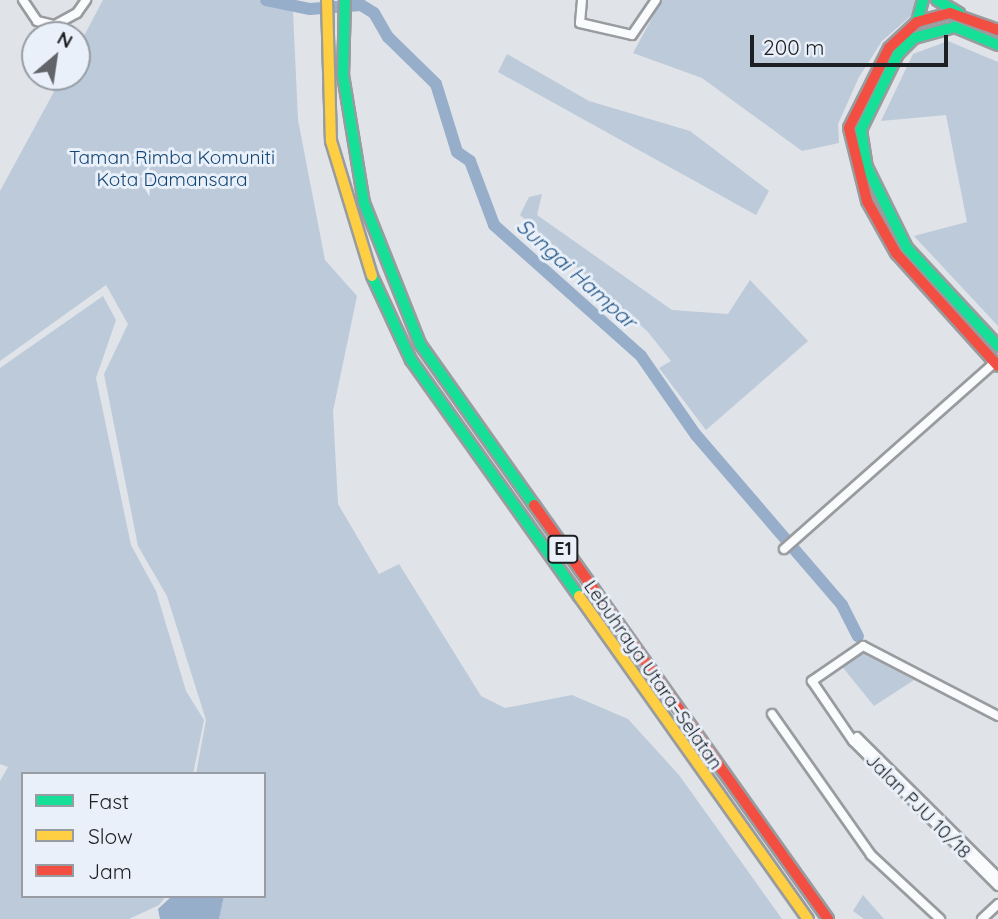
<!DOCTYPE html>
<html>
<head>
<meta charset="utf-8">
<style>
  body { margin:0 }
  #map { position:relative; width:998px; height:919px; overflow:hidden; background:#e0e3e8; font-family:Quicksand,sans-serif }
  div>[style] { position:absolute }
  .green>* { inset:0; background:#bccada }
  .water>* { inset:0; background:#96aeca }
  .river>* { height:12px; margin:-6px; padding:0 6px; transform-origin:6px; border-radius:6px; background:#96aeca }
  .roads { filter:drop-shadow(2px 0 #999c9f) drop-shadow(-2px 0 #999c9f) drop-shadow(0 2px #999c9f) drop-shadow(0 -2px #999c9f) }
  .street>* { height:8px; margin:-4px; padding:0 4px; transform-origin:4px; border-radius:4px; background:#fafbfc }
  .fast>* { height:10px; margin:-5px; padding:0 5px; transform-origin:5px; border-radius:5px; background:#16e098 }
  .slow>* { height:10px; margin:-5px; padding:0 5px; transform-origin:5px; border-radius:5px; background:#ffcf43 }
  .jam>* { height:10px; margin:-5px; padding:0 5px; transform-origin:5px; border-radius:5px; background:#f24e42 }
  span { translate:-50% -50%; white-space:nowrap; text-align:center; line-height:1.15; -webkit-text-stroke:6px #e9f0f9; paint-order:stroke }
  .shield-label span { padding:2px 5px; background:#e9f0f9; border:2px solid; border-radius:5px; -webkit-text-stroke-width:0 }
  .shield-label { font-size:18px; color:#1d2023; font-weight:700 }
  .park-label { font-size:19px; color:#144675 }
  .street-label { font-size:19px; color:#1d2023 }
  .water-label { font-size:21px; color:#245585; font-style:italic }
  .legend { position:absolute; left:21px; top:772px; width:245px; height:126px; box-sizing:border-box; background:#e9f0f9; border:2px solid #979da3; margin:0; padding:9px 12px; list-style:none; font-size:21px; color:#1d2023 }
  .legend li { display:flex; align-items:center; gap:14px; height:35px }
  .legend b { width:35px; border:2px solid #979da3 }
  .north { position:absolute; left:21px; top:21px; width:70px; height:70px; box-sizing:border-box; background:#e9f0f9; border:2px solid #979da3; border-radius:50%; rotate:29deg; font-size:19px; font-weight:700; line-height:28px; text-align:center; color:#1d2023 }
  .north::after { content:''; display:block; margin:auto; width:24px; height:32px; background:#616468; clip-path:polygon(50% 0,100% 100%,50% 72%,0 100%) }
  .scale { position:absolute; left:750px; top:35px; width:198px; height:32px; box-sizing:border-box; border:4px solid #1d2023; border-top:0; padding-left:9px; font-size:21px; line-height:24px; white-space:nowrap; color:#1d2023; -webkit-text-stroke:5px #e9f0f9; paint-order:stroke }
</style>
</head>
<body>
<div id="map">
  <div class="green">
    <div style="clip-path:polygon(103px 0,258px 0,293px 12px,298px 120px,325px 260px,357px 296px,333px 411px,338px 504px,379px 574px,399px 564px,481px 696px,505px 708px,572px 695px,628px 719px,679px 775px,782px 919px,219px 919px,224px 896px,264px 896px,264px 774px,196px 774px,206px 720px,167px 596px,138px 546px,104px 374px,128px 324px,106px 285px,0 361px,0 191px,62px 77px,77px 77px,77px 49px)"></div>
    <div style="clip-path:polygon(662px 0,917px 0,913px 14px,882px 41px,859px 77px,838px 124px,839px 143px,802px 151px,702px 78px,633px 53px)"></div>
    <div style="clip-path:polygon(948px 41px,998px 62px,998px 326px,914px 236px,967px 222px,946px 115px,881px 121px,913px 54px)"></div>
    <div style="clip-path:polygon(507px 54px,589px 101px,690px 131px,769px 191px,756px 215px,498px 72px)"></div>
    <div style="clip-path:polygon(542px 194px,537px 215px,672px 310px,728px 314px,750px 280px,808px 341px,706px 430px,659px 368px,671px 361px,648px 332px,520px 215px,529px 197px)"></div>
    <div style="clip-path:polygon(103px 296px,116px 320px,96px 378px,131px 545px,156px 591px,186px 691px,204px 720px,193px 774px,23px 774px,23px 896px,166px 896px,159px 905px,129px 919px,0 919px,0 781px,8px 767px,0 764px,0 368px)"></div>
    <div style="clip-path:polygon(857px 653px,863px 653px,914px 680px,874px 706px,840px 664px)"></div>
    <div style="clip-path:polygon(863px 895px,884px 919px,864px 919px,853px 911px)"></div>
  </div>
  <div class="water">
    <div style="clip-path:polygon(172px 896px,224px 896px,219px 919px,160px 919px,158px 909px)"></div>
  </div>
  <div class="river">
    <div style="left:266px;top:0;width:45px;rotate:11.6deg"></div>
    <div style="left:310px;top:9px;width:51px;rotate:-4.5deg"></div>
    <div style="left:361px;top:5px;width:15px;rotate:32deg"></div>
    <div style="left:374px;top:13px;width:28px;rotate:60deg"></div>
    <div style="left:388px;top:37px;width:67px;rotate:44.4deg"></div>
    <div style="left:436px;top:84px;width:71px;rotate:72.8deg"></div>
    <div style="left:457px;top:152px;width:16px;rotate:35deg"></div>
    <div style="left:470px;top:161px;width:68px;rotate:69.4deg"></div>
    <div style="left:494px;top:225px;width:197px;rotate:41.7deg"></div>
    <div style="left:641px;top:356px;width:96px;rotate:55.2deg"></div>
    <div style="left:696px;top:435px;width:224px;rotate:49.3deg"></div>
    <div style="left:842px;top:605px;width:35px;rotate:63deg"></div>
  </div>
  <div class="roads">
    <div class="street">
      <div style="left:23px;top:0;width:25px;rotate:56deg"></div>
      <div style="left:37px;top:21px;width:18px;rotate:13deg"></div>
      <div style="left:55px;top:25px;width:25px;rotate:-29deg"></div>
      <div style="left:77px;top:13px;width:16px;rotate:-55deg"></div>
      <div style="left:582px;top:0;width:23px;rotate:95deg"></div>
      <div style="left:580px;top:23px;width:53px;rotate:13deg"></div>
      <div style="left:632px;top:35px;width:42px;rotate:-55.6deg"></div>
      <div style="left:784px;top:549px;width:282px;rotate:-41.5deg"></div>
      <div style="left:772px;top:714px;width:172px;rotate:54.9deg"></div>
      <div style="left:871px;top:855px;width:94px;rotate:42.8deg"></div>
      <div style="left:998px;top:716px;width:152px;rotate:-152.6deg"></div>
      <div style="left:863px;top:646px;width:62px;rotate:145.5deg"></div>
      <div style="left:812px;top:681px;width:73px;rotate:55.7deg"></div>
      <div style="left:853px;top:741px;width:205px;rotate:45deg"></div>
      <div style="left:857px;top:737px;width:199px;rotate:44.8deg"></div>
      <div style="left:982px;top:919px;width:22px;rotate:-43deg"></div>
    </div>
    <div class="fast">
      <div style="left:345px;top:0;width:75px;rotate:91.5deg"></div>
      <div style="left:343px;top:75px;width:130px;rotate:80.7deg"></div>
      <div style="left:364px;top:203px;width:152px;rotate:68.3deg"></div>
      <div style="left:420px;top:344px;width:197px;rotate:54.7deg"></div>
      <div style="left:937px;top:0;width:26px;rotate:31deg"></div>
      <div style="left:917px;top:22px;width:23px;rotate:-75deg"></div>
      <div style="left:998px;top:45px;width:47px;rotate:-157.3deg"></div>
      <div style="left:955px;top:27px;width:42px;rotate:165deg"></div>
      <div style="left:914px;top:38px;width:23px;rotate:135deg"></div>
      <div style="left:898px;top:54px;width:85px;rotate:116deg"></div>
      <div style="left:861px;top:130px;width:37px;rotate:81deg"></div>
      <div style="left:867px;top:167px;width:90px;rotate:63.7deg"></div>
      <div style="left:907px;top:248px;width:134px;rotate:47.1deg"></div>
      <div style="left:372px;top:276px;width:93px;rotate:65.1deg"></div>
      <div style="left:411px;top:360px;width:290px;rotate:54.6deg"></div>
    </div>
    <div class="slow">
      <div style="left:327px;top:0;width:141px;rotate:88.4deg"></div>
      <div style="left:331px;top:141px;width:141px;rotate:73.1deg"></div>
      <div style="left:579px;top:596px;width:396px;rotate:54.7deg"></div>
    </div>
    <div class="jam">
      <div style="left:998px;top:30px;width:51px;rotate:-160.5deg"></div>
      <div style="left:950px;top:13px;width:34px;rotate:165deg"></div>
      <div style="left:917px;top:22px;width:38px;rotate:137deg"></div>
      <div style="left:889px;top:48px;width:89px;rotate:116.6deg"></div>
      <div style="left:849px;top:128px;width:75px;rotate:76.1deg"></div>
      <div style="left:867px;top:201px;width:60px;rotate:60.9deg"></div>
      <div style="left:896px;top:253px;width:152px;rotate:47.9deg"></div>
      <div style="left:534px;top:505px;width:508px;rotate:54.62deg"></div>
    </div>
  </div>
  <div class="shield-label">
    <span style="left:563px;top:549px">E1</span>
  </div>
  <div class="park-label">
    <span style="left:172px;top:169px">Taman Rimba Komuniti<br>Kota Damansara</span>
  </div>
  <div class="street-label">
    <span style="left:653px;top:675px;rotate:55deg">Lebuhraya Utara–Selatan</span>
    <span style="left:918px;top:806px;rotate:45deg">Jalan PJU 10/18</span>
  </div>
  <div class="water-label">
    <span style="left:577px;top:273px;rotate:42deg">Sungai Hampar</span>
  </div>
  <ul class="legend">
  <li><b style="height:9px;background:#16e098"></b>Fast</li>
  <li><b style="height:9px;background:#ffcf43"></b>Slow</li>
  <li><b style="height:9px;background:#f24e42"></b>Jam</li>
  </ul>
  <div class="north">N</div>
  <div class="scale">200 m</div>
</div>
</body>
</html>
